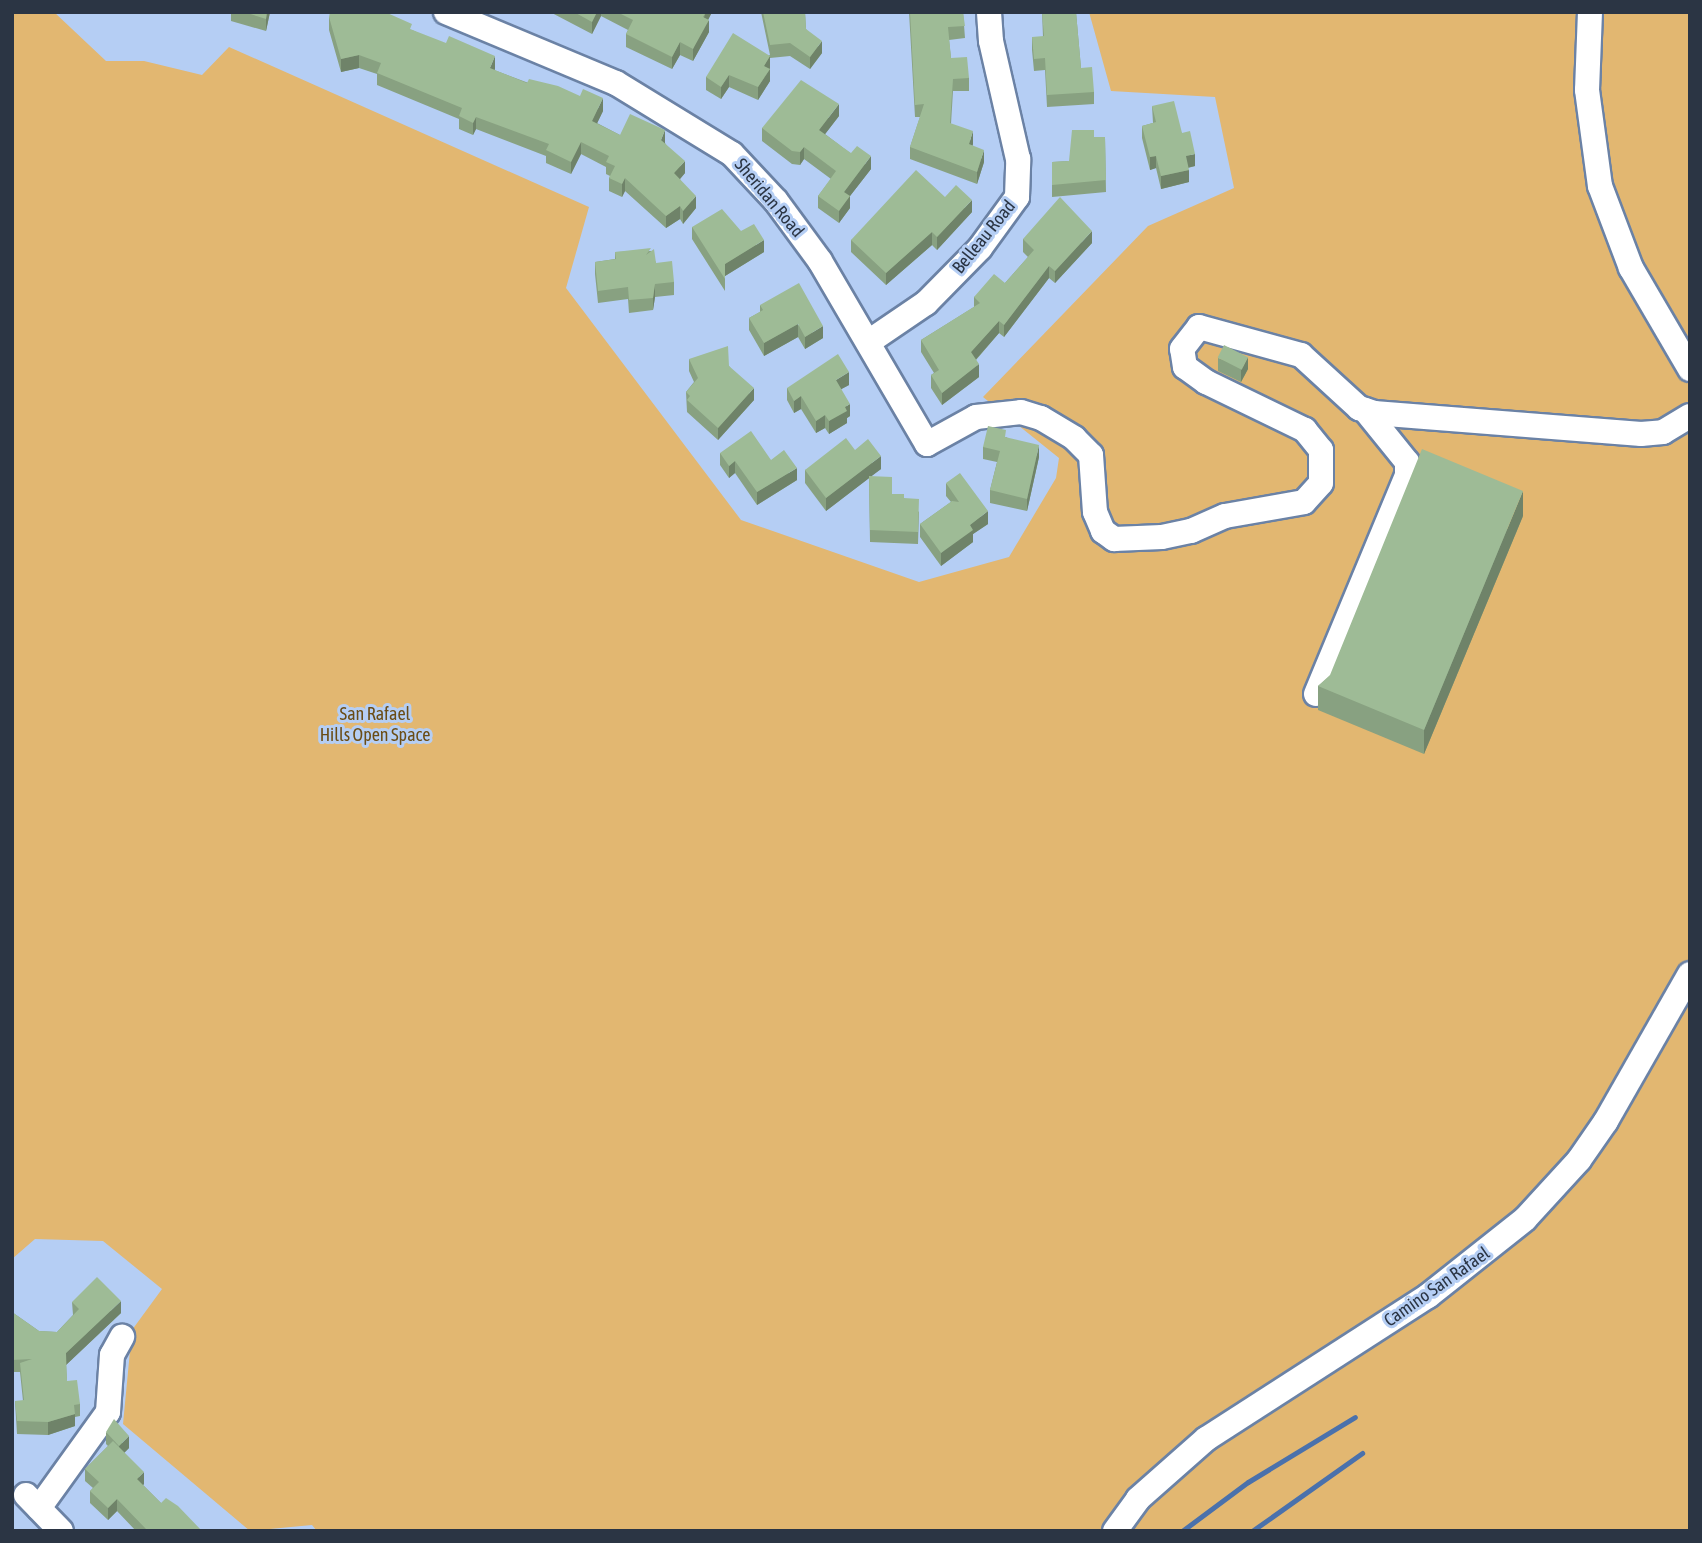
<!DOCTYPE html>
<html>
<head>
<meta charset="utf-8">
<style>
  body { margin:0 }
  #map { position:relative; width:1702px; height:1543px; overflow:hidden; background:#b5cef4; font-family:"Asap Condensed",sans-serif }
  div>[style] { position:absolute }
  .green>* { inset:0; background:#e2b771 }
  .stream>* { height:5px; margin:-2.5px; padding:0 2.5px; transform-origin:2.5px; border-radius:2.5px; background:#4a71ac }
  .roads { filter:drop-shadow(2px 0 #6b82a5) drop-shadow(-2px 0 #6b82a5) drop-shadow(0 2px #6b82a5) drop-shadow(0 -2px #6b82a5) }
  .minor>* { height:24px; margin:-12px; padding:0 12px; transform-origin:12px; border-radius:12px; background:#fff }
  .wall>* { inset:0; background:#88a181 }
  .shaded-wall>* { inset:0; background:#6f8369 }
  .building>* { inset:0; background:#9ebb96; transform-origin:0 0 }
  span { translate:-50% -50%; white-space:nowrap; text-align:center; line-height:1.15; -webkit-text-stroke:6px #b5cef4; paint-order:stroke }
  .street-label { font-size:18px; color:#2b3544 }
  .park-label { font-size:18px; color:#6a4c15 }
  .frame { position:absolute; inset:0; border:14px solid #2b3544; pointer-events:none }
</style>
</head>
<body>
<div id="map">
  <div class="green">
    <div style="clip-path:polygon(12px 12px,54px 12px,106px 61px,144px 61px,202px 75px,229px 47px,589px 207px,566px 288px,741px 520px,919px 582px,1009px 557px,1056px 478px,1059px 458px,983px 397px,1148px 226px,1234px 188px,1215px 97px,1111px 91px,1089px 12px,1690px 12px,1690px 1531px,317px 1531px,312px 1525px,250px 1531px,123px 1424px,132px 1330px,162px 1289px,103px 1241px,35px 1239px,12px 1259px)"></div>
  </div>
  <div class="stream">
    <div style="left:1182px;top:1531px;width:82px;rotate:-36.6deg"></div>
    <div style="left:1248px;top:1482px;width:125px;rotate:-31.3deg"></div>
    <div style="left:1252px;top:1531px;width:135px;rotate:-35.3deg"></div>
  </div>
  <div class="roads">
    <div class="minor">
      <div style="left:446px;top:12px;width:184px;rotate:22.7deg"></div>
      <div style="left:616px;top:83px;width:136px;rotate:31.5deg"></div>
      <div style="left:732px;top:154px;width:64px;rotate:46.9deg"></div>
      <div style="left:776px;top:201px;width:74px;rotate:53.7deg"></div>
      <div style="left:820px;top:261px;width:212px;rotate:59.7deg"></div>
      <div style="left:927px;top:444px;width:56px;rotate:-28.9deg"></div>
      <div style="left:976px;top:417px;width:45px;rotate:-6.3deg"></div>
      <div style="left:1021px;top:412px;width:21px;rotate:17deg"></div>
      <div style="left:1041px;top:418px;width:39px;rotate:31deg"></div>
      <div style="left:1074px;top:438px;width:24px;rotate:45deg"></div>
      <div style="left:1091px;top:455px;width:57px;rotate:86deg"></div>
      <div style="left:1095px;top:512px;width:21px;rotate:67deg"></div>
      <div style="left:1103px;top:531px;width:14px;rotate:36deg"></div>
      <div style="left:1114px;top:539px;width:48px;rotate:-2.4deg"></div>
      <div style="left:1162px;top:537px;width:30px;rotate:-12deg"></div>
      <div style="left:1191px;top:531px;width:37px;rotate:-24deg"></div>
      <div style="left:1225px;top:516px;width:80px;rotate:-10deg"></div>
      <div style="left:1304px;top:502px;width:25px;rotate:-48deg"></div>
      <div style="left:1321px;top:483px;width:33px;rotate:-90deg"></div>
      <div style="left:1321px;top:450px;width:26px;rotate:-129deg"></div>
      <div style="left:1305px;top:430px;width:110px;rotate:-154.1deg"></div>
      <div style="left:1206px;top:382px;width:26px;rotate:-144deg"></div>
      <div style="left:1185px;top:367px;width:18px;rotate:-99deg"></div>
      <div style="left:1182px;top:349px;width:28px;rotate:-52deg"></div>
      <div style="left:1199px;top:327px;width:106px;rotate:15.4deg"></div>
      <div style="left:1301px;top:355px;width:79px;rotate:42.4deg"></div>
      <div style="left:1359px;top:408px;width:16px;rotate:18deg"></div>
      <div style="left:1374px;top:413px;width:268px;rotate:4.5deg"></div>
      <div style="left:1641px;top:434px;width:22px;rotate:-5deg"></div>
      <div style="left:1663px;top:432px;width:31px;rotate:-31deg"></div>
      <div style="left:1590px;top:12px;width:78px;rotate:92.2deg"></div>
      <div style="left:1587px;top:90px;width:97px;rotate:82.3deg"></div>
      <div style="left:1600px;top:186px;width:88px;rotate:69.3deg"></div>
      <div style="left:1631px;top:268px;width:117px;rotate:59.7deg"></div>
      <div style="left:870px;top:341px;width:68px;rotate:-34.2deg"></div>
      <div style="left:926px;top:303px;width:77px;rotate:-45.5deg"></div>
      <div style="left:980px;top:248px;width:63px;rotate:-54deg"></div>
      <div style="left:1017px;top:197px;width:38px;rotate:-88deg"></div>
      <div style="left:1018px;top:159px;width:121px;rotate:-102.9deg"></div>
      <div style="left:991px;top:41px;width:29px;rotate:-94deg"></div>
      <div style="left:1316px;top:694px;width:237px;rotate:-67.4deg"></div>
      <div style="left:1407px;top:475px;width:13px;rotate:-90deg"></div>
      <div style="left:1407px;top:462px;width:67px;rotate:-128.9deg"></div>
      <div style="left:26px;top:1495px;width:50px;rotate:45.8deg"></div>
      <div style="left:39px;top:1508px;width:118px;rotate:-54.3deg"></div>
      <div style="left:108px;top:1412px;width:57px;rotate:-86deg"></div>
      <div style="left:112px;top:1355px;width:21px;rotate:-61deg"></div>
      <div style="left:1115px;top:1531px;width:39px;rotate:-54deg"></div>
      <div style="left:1138px;top:1499px;width:91px;rotate:-41.4deg"></div>
      <div style="left:1206px;top:1439px;width:264px;rotate:-32.8deg"></div>
      <div style="left:1428px;top:1296px;width:124px;rotate:-38.4deg"></div>
      <div style="left:1525px;top:1219px;width:80px;rotate:-47.5deg"></div>
      <div style="left:1579px;top:1160px;width:47px;rotate:-55.3deg"></div>
      <div style="left:1606px;top:1121px;width:169px;rotate:-60.3deg"></div>
    </div>
  </div>
  <div class="wall">
    <div style="clip-path:polygon(231px 12px,270px 12px,266px 31px,231px 21px)"></div>
    <div style="clip-path:polygon(550px 12px,712px 12px,708px 20px,709px 32px,693px 61px,680px 55px,672px 69px,626px 47px,626px 34px,628px 30px,601px 16px,592px 34px)"></div>
    <div style="clip-path:polygon(761px 12px,805px 12px,806px 29px,822px 53px,810px 69px,790px 56px,770px 58px,770px 56px,770px 81px,758px 100px,729px 87px,721px 99px,706px 90px,706px 77px,770px 55px)"></div>
    <div style="clip-path:polygon(909px 12px,963px 12px,965px 38px,949px 40px,951px 58px,969px 78px,969px 91px,953px 91px,951px 124px,973px 144px,972px 146px,984px 162px,977px 184px,910px 159px,910px 147px,920px 117px,915px 117px)"></div>
    <div style="clip-path:polygon(1042px 12px,1076px 12px,1081px 68px,1094px 92px,1094px 104px,1047px 107px,1045px 70px,1034px 71px,1032px 50px,1032px 37px,1043px 37px)"></div>
    <div style="clip-path:polygon(329px 17px,412px 30px,495px 69px,494px 70px,603px 111px,597px 123px,620px 135px,665px 143px,685px 173px,680px 179px,696px 208px,683px 224px,680px 219px,666px 228px,625px 191px,622px 197px,609px 191px,609px 178px,610px 176px,606px 174px,606px 167px,581px 154px,571px 174px,546px 163px,546px 156px,476px 129px,473px 135px,459px 129px,459px 119px,377px 85px,377px 74px,359px 68px,341px 72px,329px 30px)"></div>
    <div style="clip-path:polygon(1152px 106px,1182px 133px,1195px 166px,1188px 168px,1189px 182px,1161px 189px,1156px 168px,1150px 170px,1142px 138px,1142px 126px,1153px 123px)"></div>
    <div style="clip-path:polygon(839px 116px,825px 134px,871px 169px,850px 196px,850px 208px,839px 223px,818px 208px,818px 196px,831px 179px,804px 159px,800px 165px,792px 164px,762px 141px,762px 128px)"></div>
    <div style="clip-path:polygon(1094px 137px,1105px 137px,1106px 192px,1052px 197px,1052px 162px,1069px 161px)"></div>
    <div style="clip-path:polygon(945px 197px,972px 212px,937px 250px,932px 245px,886px 285px,851px 252px,851px 240px)"></div>
    <div style="clip-path:polygon(692px 227px,741px 231px,764px 252px,725px 276px,725px 291px,692px 239px)"></div>
    <div style="clip-path:polygon(1023px 239px,1092px 243px,1055px 283px,1049px 278px,1004px 337px,999px 333px,976px 360px,979px 377px,942px 405px,931px 388px,931px 375px,934px 373px,921px 352px,921px 340px,974px 307px,974px 297px,1005px 283px,1028px 257px,1023px 252px)"></div>
    <div style="clip-path:polygon(651px 251px,656px 263px,674px 282px,674px 295px,655px 297px,653px 310px,629px 313px,628px 299px,598px 303px,595px 274px,595px 262px,615px 259px,615px 252px)"></div>
    <div style="clip-path:polygon(760px 305px,823px 338px,805px 349px,798px 337px,764px 356px,749px 330px,749px 318px,760px 312px)"></div>
    <div style="clip-path:polygon(1218px 358px,1248px 369px,1241px 382px,1218px 371px)"></div>
    <div style="clip-path:polygon(689px 359px,729px 366px,754px 400px,718px 440px,687px 412px,686px 392px,694px 382px,689px 371px)"></div>
    <div style="clip-path:polygon(849px 385px,841px 389px,850px 416px,847px 418px,847px 423px,829px 434px,825px 428px,816px 433px,801px 409px,794px 413px,787px 400px,787px 388px)"></div>
    <div style="clip-path:polygon(1006px 437px,1039px 457px,1027px 511px,990px 503px,990px 490px,997px 462px,983px 459px,983px 447px)"></div>
    <div style="clip-path:polygon(855px 450px,881px 469px,871px 476px,892px 494px,904px 498px,919px 512px,918px 544px,870px 542px,869px 478px,826px 511px,805px 483px,805px 470px)"></div>
    <div style="clip-path:polygon(720px 453px,771px 460px,797px 480px,757px 505px,735px 473px,729px 478px,720px 465px)"></div>
    <div style="clip-path:polygon(946px 483px,988px 524px,973px 534px,973px 542px,941px 566px,920px 537px,920px 524px,951px 502px,946px 496px)"></div>
    <div style="clip-path:polygon(1523px 516px,1424px 754px,1318px 710px,1318px 686px)"></div>
    <div style="clip-path:polygon(72px 1302px,121px 1313px,66px 1365px,67px 1381px,80px 1404px,80px 1416px,75px 1417px,75px 1426px,48px 1435px,17px 1434px,15px 1401px,23px 1401px,20px 1372px,12px 1372px,12px 1312px,39px 1331px,57px 1332px,73px 1315px)"></div>
    <div style="clip-path:polygon(106px 1432px,129px 1448px,124px 1453px,144px 1484px,143px 1485px,161px 1503px,202px 1531px,136px 1531px,117px 1511px,108px 1520px,90px 1503px,90px 1491px,93px 1488px,85px 1481px,85px 1469px,108px 1446px,106px 1444px)"></div>
  </div>
  <div class="shaded-wall">
    <div style="clip-path:polygon(267px 12px,270px 12px,266px 31px,266px 19px)"></div>
    <div style="clip-path:polygon(597px 12px,601px 12px,601px 16px,592px 34px,592px 22px)"></div>
    <div style="clip-path:polygon(706px 12px,712px 12px,706px 24px,709px 20px,709px 32px,693px 61px,693px 49px)"></div>
    <div style="clip-path:polygon(822px 41px,822px 53px,810px 69px,810px 57px)"></div>
    <div style="clip-path:polygon(680px 42px,680px 55px,672px 69px,672px 57px)"></div>
    <div style="clip-path:polygon(359px 55px,359px 68px,341px 72px,341px 59px)"></div>
    <div style="clip-path:polygon(495px 56px,495px 69px,490px 81px,490px 68px)"></div>
    <div style="clip-path:polygon(770px 56px,770px 68px,764px 78px,764px 66px)"></div>
    <div style="clip-path:polygon(770px 69px,770px 81px,758px 100px,758px 87px)"></div>
    <div style="clip-path:polygon(729px 75px,729px 87px,721px 99px,721px 87px)"></div>
    <div style="clip-path:polygon(603px 98px,603px 111px,592px 134px,592px 121px)"></div>
    <div style="clip-path:polygon(839px 104px,839px 116px,819px 142px,819px 130px)"></div>
    <div style="clip-path:polygon(476px 117px,476px 129px,473px 135px,473px 123px)"></div>
    <div style="clip-path:polygon(665px 130px,665px 143px,661px 152px,661px 140px)"></div>
    <div style="clip-path:polygon(973px 131px,973px 144px,969px 157px,969px 144px)"></div>
    <div style="clip-path:polygon(581px 142px,581px 154px,571px 174px,571px 162px)"></div>
    <div style="clip-path:polygon(804px 147px,804px 159px,800px 165px,800px 152px)"></div>
    <div style="clip-path:polygon(984px 150px,984px 162px,977px 184px,977px 172px)"></div>
    <div style="clip-path:polygon(1195px 154px,1195px 166px,1186px 168px,1186px 156px)"></div>
    <div style="clip-path:polygon(871px 156px,871px 169px,850px 196px,850px 208px,839px 223px,839px 211px,844px 192px)"></div>
    <div style="clip-path:polygon(1156px 156px,1156px 168px,1150px 170px,1150px 157px)"></div>
    <div style="clip-path:polygon(685px 161px,685px 173px,674px 186px,674px 173px)"></div>
    <div style="clip-path:polygon(1189px 170px,1189px 182px,1161px 189px,1161px 176px)"></div>
    <div style="clip-path:polygon(625px 178px,625px 191px,622px 197px,622px 184px)"></div>
    <div style="clip-path:polygon(696px 196px,696px 208px,683px 224px,683px 211px)"></div>
    <div style="clip-path:polygon(972px 200px,972px 212px,937px 250px,937px 237px)"></div>
    <div style="clip-path:polygon(680px 206px,680px 219px,666px 228px,666px 216px)"></div>
    <div style="clip-path:polygon(1092px 231px,1092px 243px,1055px 283px,1055px 271px)"></div>
    <div style="clip-path:polygon(932px 232px,932px 245px,886px 285px,886px 273px)"></div>
    <div style="clip-path:polygon(764px 240px,764px 252px,725px 276px,725px 264px)"></div>
    <div style="clip-path:polygon(1049px 266px,1049px 278px,1004px 337px,1004px 325px)"></div>
    <div style="clip-path:polygon(655px 284px,655px 297px,653px 310px,653px 298px)"></div>
    <div style="clip-path:polygon(999px 321px,999px 333px,971px 365px,971px 352px)"></div>
    <div style="clip-path:polygon(798px 324px,798px 337px,764px 356px,764px 343px)"></div>
    <div style="clip-path:polygon(823px 326px,823px 338px,805px 349px,805px 337px)"></div>
    <div style="clip-path:polygon(1248px 357px,1248px 369px,1241px 382px,1241px 370px)"></div>
    <div style="clip-path:polygon(979px 364px,979px 377px,942px 405px,942px 393px)"></div>
    <div style="clip-path:polygon(849px 372px,849px 385px,836px 392px,836px 380px)"></div>
    <div style="clip-path:polygon(754px 388px,754px 400px,718px 440px,718px 428px)"></div>
    <div style="clip-path:polygon(801px 396px,801px 409px,794px 413px,794px 401px)"></div>
    <div style="clip-path:polygon(850px 404px,850px 416px,847px 418px,847px 423px,829px 434px,829px 421px,845px 407px)"></div>
    <div style="clip-path:polygon(825px 415px,825px 428px,816px 433px,816px 421px)"></div>
    <div style="clip-path:polygon(1039px 445px,1039px 457px,1027px 511px,1027px 499px)"></div>
    <div style="clip-path:polygon(881px 456px,881px 469px,826px 511px,826px 498px)"></div>
    <div style="clip-path:polygon(735px 461px,735px 473px,729px 478px,729px 466px)"></div>
    <div style="clip-path:polygon(797px 468px,797px 480px,757px 505px,757px 492px)"></div>
    <div style="clip-path:polygon(1523px 491px,1523px 516px,1424px 754px,1424px 730px)"></div>
    <div style="clip-path:polygon(988px 511px,988px 524px,973px 534px,973px 542px,941px 566px,941px 553px,970px 525px)"></div>
    <div style="clip-path:polygon(121px 1301px,121px 1313px,66px 1365px,66px 1353px)"></div>
    <div style="clip-path:polygon(75px 1414px,75px 1426px,48px 1435px,48px 1422px)"></div>
    <div style="clip-path:polygon(129px 1436px,129px 1448px,119px 1458px,119px 1446px)"></div>
    <div style="clip-path:polygon(144px 1472px,144px 1484px,137px 1491px,137px 1479px)"></div>
    <div style="clip-path:polygon(117px 1499px,117px 1511px,108px 1520px,108px 1508px)"></div>
  </div>
  <div class="building">
    <div style="clip-path:polygon(244px 12px,267px 12px,266px 19px)"></div>
    <div style="clip-path:polygon(330px 12px,385px 12px,412px 24px,410px 29px,446px 43px,449px 36px,495px 56px,490px 68px,527px 83px,529px 79px,558px 86px,580px 96px,583px 89px,603px 98px,592px 121px,620px 135px,630px 114px,665px 130px,661px 140px,685px 161px,674px 173px,696px 196px,683px 211px,680px 206px,666px 216px,625px 178px,622px 184px,609px 178px,615px 166px,606px 162px,609px 156px,581px 142px,571px 162px,546px 150px,549px 144px,476px 117px,473px 123px,459px 116px,462px 108px,377px 73px,381px 63px,359px 55px,341px 59px,329px 17px)"></div>
    <div style="clip-path:polygon(574px 12px,597px 12px,592px 22px)"></div>
    <div style="clip-path:polygon(617px 12px,706px 12px,703px 17px,709px 20px,693px 49px,680px 42px,672px 57px,626px 34px,633px 20px)"></div>
    <div style="clip-path:polygon(763px 12px,805px 12px,806px 29px,822px 41px,810px 57px,790px 43px,770px 45px)"></div>
    <div style="clip-path:polygon(910px 12px,963px 12px,965px 26px,948px 27px,951px 58px,967px 57px,969px 78px,953px 79px,950px 123px,973px 131px,969px 144px,984px 150px,977px 172px,910px 147px,924px 104px,915px 105px)"></div>
    <div style="clip-path:polygon(1042px 12px,1076px 12px,1081px 68px,1092px 67px,1094px 92px,1047px 95px,1045px 58px,1034px 59px,1032px 37px,1044px 36px)"></div>
    <div style="clip-path:polygon(733px 33px,770px 56px,764px 66px,770px 69px,758px 87px,729px 75px,721px 87px,706px 77px)"></div>
    <div style="clip-path:polygon(801px 80px,839px 104px,819px 130px,851px 153px,857px 146px,871px 156px,844px 192px,850px 196px,839px 211px,818px 196px,836px 171px,804px 147px,800px 152px,792px 151px,762px 128px)"></div>
    <div style="clip-path:polygon(1174px 101px,1182px 133px,1190px 131px,1195px 154px,1186px 156px,1189px 170px,1161px 176px,1156px 156px,1150px 157px,1142px 126px,1156px 122px,1152px 106px)"></div>
    <div style="clip-path:polygon(1072px 130px,1094px 130px,1094px 137px,1105px 137px,1106px 180px,1052px 185px,1052px 162px,1069px 161px)"></div>
    <div style="clip-path:polygon(916px 170px,945px 197px,956px 185px,972px 200px,937px 237px,932px 232px,886px 273px,851px 240px)"></div>
    <div style="clip-path:polygon(1060px 197px,1092px 231px,1055px 271px,1049px 266px,1004px 325px,999px 321px,971px 352px,979px 364px,942px 393px,931px 375px,939px 370px,921px 340px,980px 303px,974px 297px,994px 274px,1005px 283px,1034px 250px,1023px 239px)"></div>
    <div style="clip-path:polygon(722px 209px,741px 231px,754px 224px,764px 240px,725px 264px,725px 279px,692px 227px)"></div>
    <div style="clip-path:polygon(651px 248px,646px 255px,654px 249px,656px 263px,672px 261px,674px 282px,655px 284px,653px 298px,629px 300px,628px 287px,598px 291px,595px 262px,616px 259px,615px 252px)"></div>
    <div style="clip-path:polygon(799px 283px,823px 326px,805px 337px,798px 324px,764px 343px,749px 318px,763px 310px,760px 305px)"></div>
    <div style="left:1224px;top:345px;width:27px;height:14px;rotate:27deg"></div>
    <div style="clip-path:polygon(728px 346px,729px 366px,754px 388px,718px 428px,687px 400px,690px 396px,686px 392px,698px 378px,689px 359px)"></div>
    <div style="clip-path:polygon(838px 354px,849px 372px,836px 380px,850px 404px,845px 407px,847px 411px,829px 421px,825px 415px,816px 421px,801px 396px,794px 401px,787px 388px)"></div>
    <div style="clip-path:polygon(988px 426px,1006px 430px,1005px 437px,1039px 445px,1027px 499px,990px 490px,1000px 451px,983px 447px)"></div>
    <div style="clip-path:polygon(751px 431px,771px 460px,784px 450px,797px 468px,757px 492px,735px 461px,729px 466px,720px 453px)"></div>
    <div style="clip-path:polygon(846px 438px,855px 450px,868px 439px,881px 456px,826px 498px,805px 470px)"></div>
    <div style="clip-path:polygon(1422px 449px,1523px 491px,1424px 730px,1318px 686px,1330px 675px)"></div>
    <div style="clip-path:polygon(960px 473px,988px 511px,970px 525px,973px 530px,941px 553px,920px 524px,952px 501px,959px 502px,946px 483px)"></div>
    <div style="clip-path:polygon(869px 476px,892px 477px,892px 494px,904px 494px,904px 498px,919px 499px,918px 532px,870px 530px)"></div>
    <div style="clip-path:polygon(97px 1277px,121px 1301px,66px 1353px,67px 1381px,77px 1380px,80px 1404px,74px 1405px,75px 1414px,48px 1422px,17px 1421px,15px 1401px,24px 1400px,20px 1363px,32px 1359px,12px 1360px,12px 1312px,39px 1331px,57px 1332px,79px 1309px,72px 1302px)"></div>
    <div style="clip-path:polygon(114px 1419px,129px 1436px,119px 1446px,106px 1432px)"></div>
    <div style="clip-path:polygon(113px 1441px,144px 1472px,137px 1479px,161px 1503px,166px 1498px,178px 1506px,202px 1531px,144px 1531px,146px 1529px,117px 1499px,108px 1508px,90px 1491px,99px 1482px,85px 1469px)"></div>
  </div>
  <div class="street-label">
    <span style="left:769px;top:198px;rotate:50deg">Sheridan Road</span>
    <span style="left:984px;top:237px;rotate:-51deg">Belleau Road</span>
    <span style="left:1437px;top:1287px;rotate:-35deg">Camino San Rafael</span>
  </div>
  <div class="park-label">
    <span style="left:375px;top:725px">San Rafael<br>Hills Open Space</span>
  </div>
  <div class="frame"></div>
</div>
</body>
</html>
